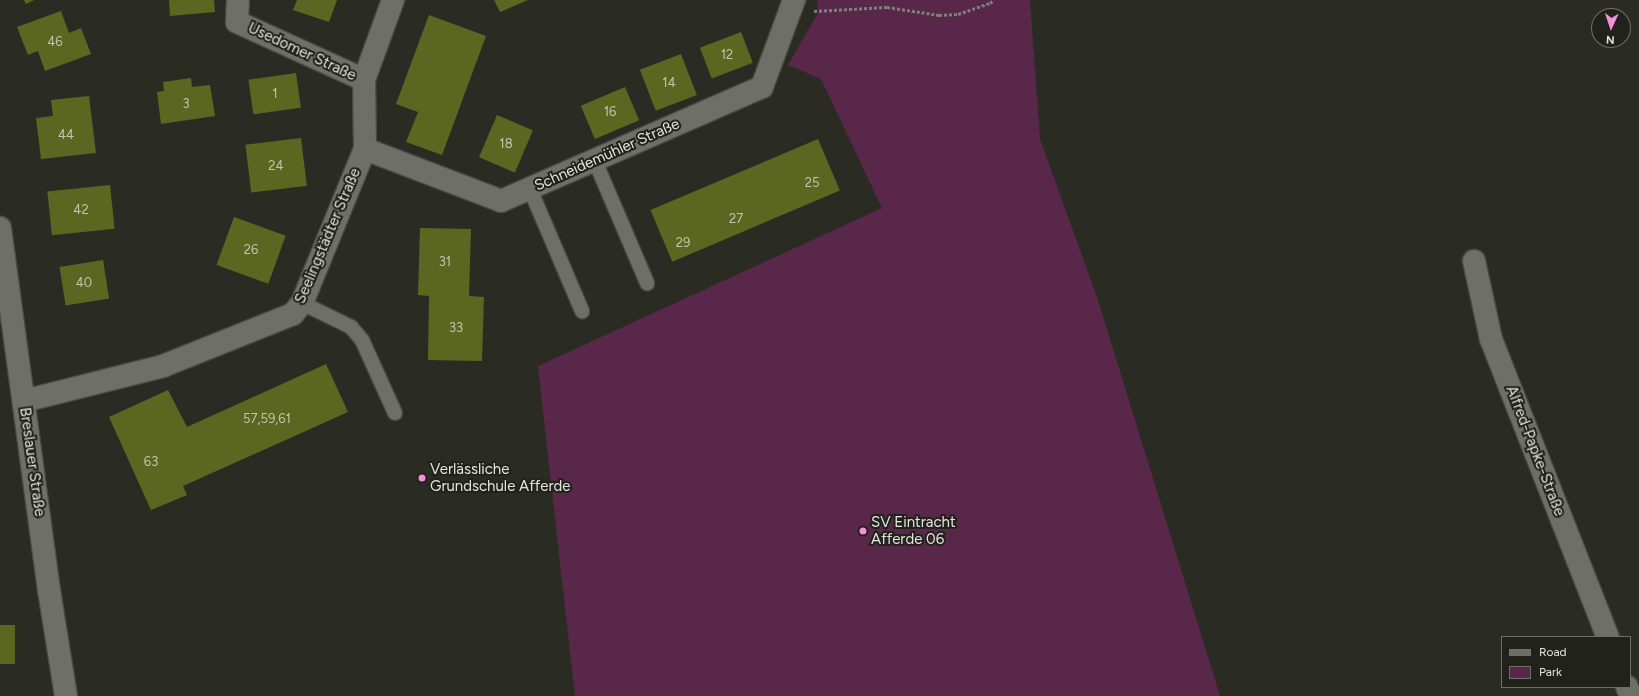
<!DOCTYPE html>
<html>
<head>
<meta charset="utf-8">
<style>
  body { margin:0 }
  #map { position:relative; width:1639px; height:696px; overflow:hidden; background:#2a2c24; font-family:Figtree,sans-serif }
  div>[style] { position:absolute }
  .green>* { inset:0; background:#59274a }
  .building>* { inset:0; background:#5b6721; transform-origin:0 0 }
  .path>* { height:2.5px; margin-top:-1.25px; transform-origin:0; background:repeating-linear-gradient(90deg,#7d7f78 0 3px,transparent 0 5px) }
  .roads { filter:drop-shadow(1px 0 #494a44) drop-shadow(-1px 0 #494a44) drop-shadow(0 1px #494a44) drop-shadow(0 -1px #494a44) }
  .lane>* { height:14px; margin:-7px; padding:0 7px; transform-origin:7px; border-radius:7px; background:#6e7067 }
  .street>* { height:22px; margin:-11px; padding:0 11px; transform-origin:11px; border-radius:11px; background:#6e7067 }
  .dots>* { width:11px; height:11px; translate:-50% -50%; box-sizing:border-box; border:2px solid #20221b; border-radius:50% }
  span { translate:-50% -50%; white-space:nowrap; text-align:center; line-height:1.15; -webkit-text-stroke:4px #20221b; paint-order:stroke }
  .number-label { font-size:13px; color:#c1c5b0 }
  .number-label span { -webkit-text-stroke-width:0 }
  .street-label { font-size:15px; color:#e3e4df }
  .poi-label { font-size:15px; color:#e3e4df }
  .left { translate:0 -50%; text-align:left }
  .legend { position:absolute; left:1501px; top:636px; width:130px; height:52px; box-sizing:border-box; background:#20221b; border:1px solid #6e7069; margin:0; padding:5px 7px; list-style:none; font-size:12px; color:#e3e4df }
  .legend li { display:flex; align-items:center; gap:8px; height:20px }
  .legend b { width:20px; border:1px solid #6e7069 }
  .north { position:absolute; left:1591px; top:8px; width:40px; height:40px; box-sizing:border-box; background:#20221b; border:1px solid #6e7069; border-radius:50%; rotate:183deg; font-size:11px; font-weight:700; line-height:16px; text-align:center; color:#e3e4df }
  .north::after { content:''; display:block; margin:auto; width:14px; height:18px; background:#f491d4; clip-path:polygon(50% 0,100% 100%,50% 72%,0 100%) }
</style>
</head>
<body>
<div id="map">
  <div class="green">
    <div style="clip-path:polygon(817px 0,1030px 0,1040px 139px,1097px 297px,1220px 696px,575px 696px,538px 366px,882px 208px,821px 79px,788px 65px,818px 13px)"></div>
  </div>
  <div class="building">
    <div style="clip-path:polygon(24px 0,34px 0,26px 4px)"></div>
    <div style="clip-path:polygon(169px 0,214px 0,215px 12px,170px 16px)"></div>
    <div style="clip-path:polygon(297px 0,337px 0,329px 22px,293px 10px)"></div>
    <div style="clip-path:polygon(494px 0,528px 0,500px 12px)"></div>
    <div style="clip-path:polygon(61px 11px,69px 33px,81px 28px,91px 54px,45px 71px,38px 51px,28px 55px,17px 27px)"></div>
    <div style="clip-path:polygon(429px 15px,486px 36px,442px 155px,406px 142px,418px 112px,396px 104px)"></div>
    <div style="left:741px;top:32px;width:33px;height:44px;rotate:69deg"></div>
    <div style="left:681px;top:54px;width:44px;height:44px;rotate:69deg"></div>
    <div style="left:296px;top:73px;width:35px;height:48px;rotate:82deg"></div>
    <div style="clip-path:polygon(191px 78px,192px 87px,210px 85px,215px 116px,161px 124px,157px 92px,164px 91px,163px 82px)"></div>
    <div style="left:625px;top:87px;width:36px;height:48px;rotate:67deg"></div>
    <div style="clip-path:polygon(89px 96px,96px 153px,41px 159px,36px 118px,53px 116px,51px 100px)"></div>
    <div style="left:497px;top:115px;width:39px;height:46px;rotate:23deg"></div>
    <div style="left:301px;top:138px;width:48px;height:56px;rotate:83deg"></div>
    <div style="left:818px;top:139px;width:56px;height:182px;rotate:67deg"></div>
    <div style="left:110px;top:185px;width:44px;height:63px;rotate:84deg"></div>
    <div style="left:234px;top:217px;width:55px;height:51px;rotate:20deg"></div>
    <div style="clip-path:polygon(420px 228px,471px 229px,469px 296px,484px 297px,482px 361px,428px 360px,429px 296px,418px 295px)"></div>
    <div style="left:103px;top:260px;width:39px;height:44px;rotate:81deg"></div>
    <div style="clip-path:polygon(326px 364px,348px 412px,183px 486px,187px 495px,151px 510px,109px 417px,168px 390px,187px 427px)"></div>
    <div style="left:0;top:625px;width:15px;height:39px"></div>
  </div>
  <div class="path">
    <div style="left:814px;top:11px;width:73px;rotate:-3.1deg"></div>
    <div style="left:887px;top:7px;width:53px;rotate:8.7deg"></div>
    <div style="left:939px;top:15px;width:19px;rotate:-3deg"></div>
    <div style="left:958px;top:14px;width:34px;rotate:-19deg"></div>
    <div style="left:990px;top:3px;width:5px;rotate:-37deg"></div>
  </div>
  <div class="roads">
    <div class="lane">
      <div style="left:595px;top:161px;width:133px;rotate:66.9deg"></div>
      <div style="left:530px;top:189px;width:133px;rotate:66.9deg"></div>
      <div style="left:302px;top:303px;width:55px;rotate:26.1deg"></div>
      <div style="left:351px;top:327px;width:17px;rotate:50deg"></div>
      <div style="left:362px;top:340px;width:80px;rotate:65.7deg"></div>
    </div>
    <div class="street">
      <div style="left:238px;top:0;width:22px;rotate:93deg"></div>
      <div style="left:237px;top:22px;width:140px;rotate:24.5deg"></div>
      <div style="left:365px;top:149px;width:146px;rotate:20.9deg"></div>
      <div style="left:501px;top:201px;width:285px;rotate:-23.6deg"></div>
      <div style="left:762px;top:87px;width:93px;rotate:-69.8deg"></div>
      <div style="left:0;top:228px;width:365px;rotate:82.3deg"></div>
      <div style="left:49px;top:590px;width:107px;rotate:80.9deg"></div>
      <div style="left:1474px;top:261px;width:80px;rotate:77.7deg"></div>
      <div style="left:1491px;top:339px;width:320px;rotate:68.6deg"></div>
      <div style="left:24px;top:401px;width:143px;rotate:-14.1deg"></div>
      <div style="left:163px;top:366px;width:140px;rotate:-21.8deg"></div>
      <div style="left:293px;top:314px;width:14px;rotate:-51deg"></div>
      <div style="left:302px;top:303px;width:166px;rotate:-67.8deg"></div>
      <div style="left:365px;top:149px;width:69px;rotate:-90.8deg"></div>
      <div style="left:364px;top:80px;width:85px;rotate:-70.1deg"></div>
      <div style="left:1627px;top:687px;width:10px;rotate:66deg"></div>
    </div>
  </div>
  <div class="dots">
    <div style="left:422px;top:478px;background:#f491d4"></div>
    <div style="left:863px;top:531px;background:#f491d4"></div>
  </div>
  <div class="number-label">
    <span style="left:55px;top:42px">46</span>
    <span style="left:727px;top:55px">12</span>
    <span style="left:669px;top:83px">14</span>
    <span style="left:275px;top:94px">1</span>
    <span style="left:186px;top:104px">3</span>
    <span style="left:610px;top:112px">16</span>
    <span style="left:66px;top:135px">44</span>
    <span style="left:506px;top:144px">18</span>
    <span style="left:276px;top:166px">24</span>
    <span style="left:812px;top:183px">25</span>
    <span style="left:81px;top:210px">42</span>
    <span style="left:736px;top:219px">27</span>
    <span style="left:683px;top:243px">29</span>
    <span style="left:251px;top:250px">26</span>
    <span style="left:445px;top:262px">31</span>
    <span style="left:84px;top:283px">40</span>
    <span style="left:456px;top:328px">33</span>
    <span style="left:267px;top:419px">57,59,61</span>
    <span style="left:151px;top:462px">63</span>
  </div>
  <div class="street-label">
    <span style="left:302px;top:52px;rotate:25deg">Usedomer Straße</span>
    <span style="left:607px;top:155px;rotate:-24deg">Schneidemühler Straße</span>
    <span style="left:328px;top:236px;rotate:-67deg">Seelingstädter Straße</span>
    <span style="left:1535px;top:451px;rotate:69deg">Alfred-Papke-Straße</span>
    <span style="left:32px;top:462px;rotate:82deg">Breslauer Straße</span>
  </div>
  <div class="poi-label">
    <span class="left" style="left:430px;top:478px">Verlässliche<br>Grundschule Afferde</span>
    <span class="left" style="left:871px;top:531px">SV Eintracht<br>Afferde 06</span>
  </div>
  <ul class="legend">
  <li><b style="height:5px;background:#6e7067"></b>Road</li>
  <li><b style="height:11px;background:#59274a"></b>Park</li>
  </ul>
  <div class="north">N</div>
</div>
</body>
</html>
